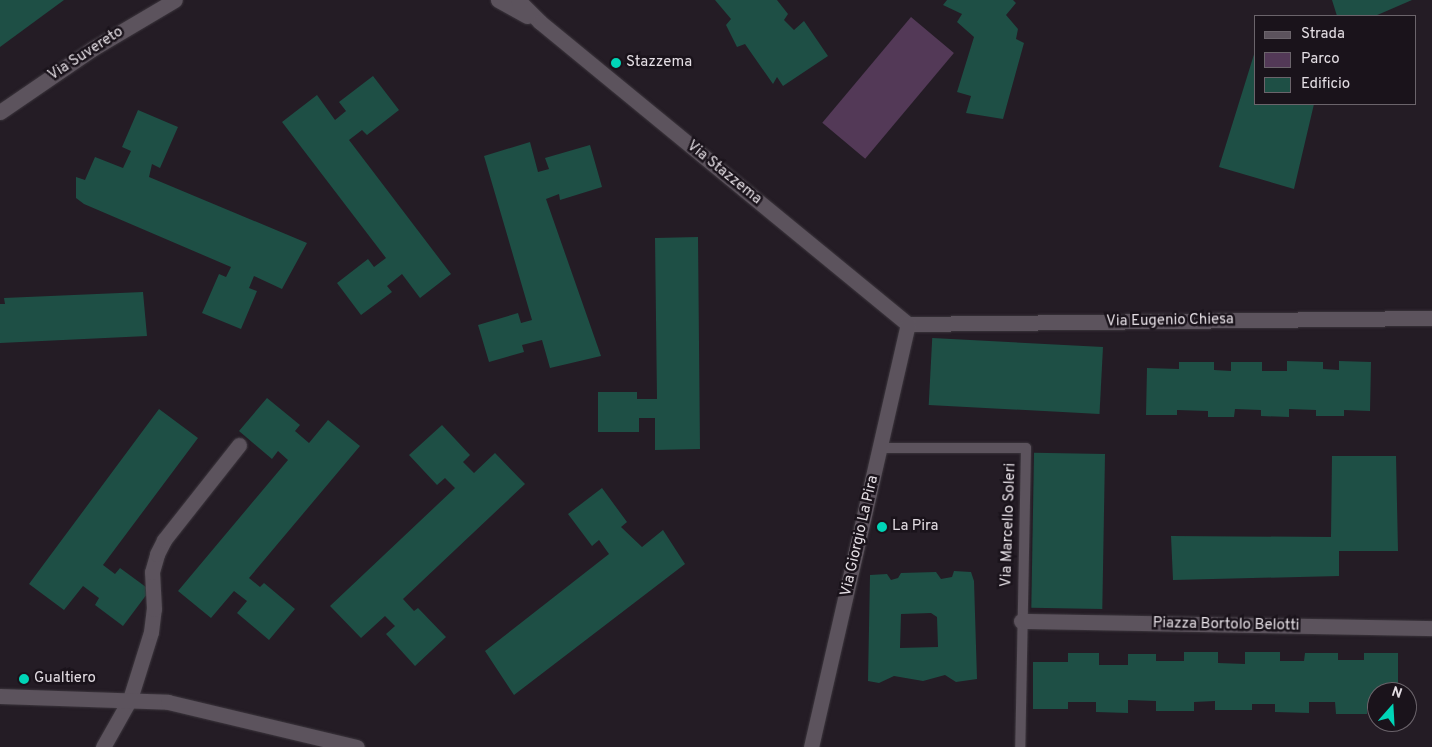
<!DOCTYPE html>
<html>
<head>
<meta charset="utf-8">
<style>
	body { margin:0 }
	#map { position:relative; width:1432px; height:747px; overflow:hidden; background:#241c25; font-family:Overpass,sans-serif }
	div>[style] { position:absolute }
	.green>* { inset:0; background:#533957; transform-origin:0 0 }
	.building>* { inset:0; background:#1e4f45; transform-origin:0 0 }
	.roads { filter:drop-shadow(0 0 1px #3c363d) drop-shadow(0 0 1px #3c363d) }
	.service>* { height:10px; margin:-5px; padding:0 5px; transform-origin:5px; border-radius:5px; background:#5c535d }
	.pedestrian>* { height:15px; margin:-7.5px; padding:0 7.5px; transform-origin:7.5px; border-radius:7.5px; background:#5c535d }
	.minor>* { height:15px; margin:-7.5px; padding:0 7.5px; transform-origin:7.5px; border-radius:7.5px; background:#5c535d }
	.tertiary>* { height:15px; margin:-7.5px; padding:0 7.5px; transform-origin:7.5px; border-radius:7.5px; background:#5c535d }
	.dots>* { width:14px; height:14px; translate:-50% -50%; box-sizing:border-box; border:2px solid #1a131b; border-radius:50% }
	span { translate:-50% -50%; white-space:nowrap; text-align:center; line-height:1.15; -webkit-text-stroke:5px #1a131b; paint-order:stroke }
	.street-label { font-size:15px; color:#e4dee4 }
	.poi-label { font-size:15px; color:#e4dee4 }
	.left { translate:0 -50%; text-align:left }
	.legend { position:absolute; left:1254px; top:15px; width:162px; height:90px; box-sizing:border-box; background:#1a131b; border:1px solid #6b646b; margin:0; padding:6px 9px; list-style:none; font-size:15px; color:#e4dee4 }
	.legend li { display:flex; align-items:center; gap:10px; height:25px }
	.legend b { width:25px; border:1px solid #6b646b }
	.north { position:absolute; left:1367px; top:682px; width:50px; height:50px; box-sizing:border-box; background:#1a131b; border:1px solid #6b646b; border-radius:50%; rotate:19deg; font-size:14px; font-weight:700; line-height:20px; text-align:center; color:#e4dee4 }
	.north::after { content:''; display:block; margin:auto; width:18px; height:22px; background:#00d5b7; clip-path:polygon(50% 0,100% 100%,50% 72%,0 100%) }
</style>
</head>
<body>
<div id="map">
	<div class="green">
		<div style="left:911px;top:17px;width:56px;height:138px;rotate:40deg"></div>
	</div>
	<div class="building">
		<div style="clip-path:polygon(0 0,64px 0,0 47px)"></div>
		<div style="clip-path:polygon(715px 0,777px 0,788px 14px,784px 20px,794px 30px,804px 21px,828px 56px,783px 86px,777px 77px,773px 84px,745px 44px,737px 47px,726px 25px,731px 19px)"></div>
		<div style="clip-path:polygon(947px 0,1013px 0,1016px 3px,1006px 15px,1018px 29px,1016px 39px,1024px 43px,1003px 119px,966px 113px,971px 96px,957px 92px,974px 37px,957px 22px,962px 14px,943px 5px)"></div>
		<div style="clip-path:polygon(1332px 0,1412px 0,1375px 16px,1337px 16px)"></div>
		<div style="clip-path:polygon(1256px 48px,1256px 104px,1314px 104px,1294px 189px,1219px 167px)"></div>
		<div style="clip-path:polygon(373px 76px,399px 110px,367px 135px,362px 130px,349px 140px,451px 274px,420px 298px,402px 274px,387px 286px,392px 292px,361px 315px,337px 283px,368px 259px,374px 267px,386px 258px,282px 122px,317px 95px,335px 120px,346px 111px,339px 102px)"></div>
		<div style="clip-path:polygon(138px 110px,178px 127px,160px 168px,152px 164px,149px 177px,307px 243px,282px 289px,254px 276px,249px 288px,257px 291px,241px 329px,202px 313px,219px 274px,226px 277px,231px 267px,84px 204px,76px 198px,76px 177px,85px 180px,95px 157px,123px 168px,131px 151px,122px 147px)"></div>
		<div style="clip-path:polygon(530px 142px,538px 172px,549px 169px,545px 158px,590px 145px,602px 187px,560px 200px,559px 194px,546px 199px,601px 356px,550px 368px,542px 340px,522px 345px,524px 352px,489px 362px,478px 325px,518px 313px,521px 323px,532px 320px,484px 156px)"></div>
		<div style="clip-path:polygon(698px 237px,700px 449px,655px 450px,655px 418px,639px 418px,639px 432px,598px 432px,598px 392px,637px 392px,637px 399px,657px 399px,655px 238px)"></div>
		<div style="clip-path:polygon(143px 292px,147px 336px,0 343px,0 304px,5px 304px,4px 298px)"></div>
		<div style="left:1103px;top:347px;width:67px;height:171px;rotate:93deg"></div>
		<div style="clip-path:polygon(1287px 361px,1323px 362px,1323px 369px,1339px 370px,1339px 361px,1371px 362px,1370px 411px,1344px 410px,1344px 416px,1316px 416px,1316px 410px,1289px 409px,1289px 417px,1261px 416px,1261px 410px,1235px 409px,1234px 417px,1208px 417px,1208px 411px,1177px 410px,1177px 415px,1146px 415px,1147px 368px,1179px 369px,1179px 362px,1214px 362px,1214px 370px,1231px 371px,1231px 362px,1262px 362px,1262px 371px,1287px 371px)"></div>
		<div style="clip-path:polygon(267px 398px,300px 425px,295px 431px,309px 443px,328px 420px,360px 446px,249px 578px,260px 587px,264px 583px,295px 609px,269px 640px,237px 613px,247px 601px,234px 591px,211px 618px,178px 591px,288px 460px,278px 451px,272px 459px,239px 431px)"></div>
		<div style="clip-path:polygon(159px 409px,198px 438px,103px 565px,115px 574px,120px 568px,150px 590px,123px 626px,95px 605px,99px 598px,83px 586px,64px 610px,29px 584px)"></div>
		<div style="clip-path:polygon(442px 425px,470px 455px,463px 462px,474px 473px,495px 453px,525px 484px,403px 599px,414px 611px,418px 608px,446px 637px,415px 666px,386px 634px,395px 626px,385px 616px,361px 638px,330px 606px,455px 488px,445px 478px,437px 485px,409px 455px)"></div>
		<div style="left:1105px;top:454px;width:155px;height:71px;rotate:91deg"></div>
		<div style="clip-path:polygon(1332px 456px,1396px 456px,1398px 551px,1339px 551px,1339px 576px,1173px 580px,1171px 536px,1331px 537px)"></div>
		<div style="clip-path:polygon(602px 488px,627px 522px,621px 527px,642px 547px,663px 530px,685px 564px,514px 695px,485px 651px,609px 554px,599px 540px,592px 546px,568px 514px)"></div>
		<div style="clip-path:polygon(evenodd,954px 571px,971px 572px,974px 581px,977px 679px,956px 682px,945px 675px,923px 681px,894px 676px,879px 683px,868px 681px,870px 575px,887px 574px,891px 580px,898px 578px,901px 573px,936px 572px,941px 579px,952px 577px,954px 571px,931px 613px,937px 617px,938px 647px,900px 648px,901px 614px,931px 613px)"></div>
		<div style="clip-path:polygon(1184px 652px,1218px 652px,1218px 663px,1245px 664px,1245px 652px,1280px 652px,1280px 661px,1304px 661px,1305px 653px,1338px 653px,1338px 660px,1364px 660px,1364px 653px,1398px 653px,1398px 692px,1377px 692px,1377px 704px,1367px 704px,1367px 714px,1336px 714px,1335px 702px,1309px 702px,1309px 713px,1275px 712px,1275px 704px,1252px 704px,1252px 710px,1215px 710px,1215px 701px,1194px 702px,1194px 711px,1156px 711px,1156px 701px,1128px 700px,1128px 713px,1096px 712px,1096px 702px,1068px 702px,1068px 709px,1033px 709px,1033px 662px,1068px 662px,1068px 653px,1099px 653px,1099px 665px,1128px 665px,1128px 654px,1156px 654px,1156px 661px,1184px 661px)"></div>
	</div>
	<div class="roads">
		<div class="service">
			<div style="left:881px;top:448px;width:145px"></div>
			<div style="left:1026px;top:448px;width:299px;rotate:91.1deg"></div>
		</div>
		<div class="pedestrian">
			<div style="left:1021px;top:621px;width:411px;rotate:1deg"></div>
		</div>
		<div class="minor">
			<div style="left:498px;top:0;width:33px;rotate:29deg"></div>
			<div style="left:518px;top:0;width:31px;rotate:45deg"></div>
			<div style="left:540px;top:22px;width:476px;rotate:39.4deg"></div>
			<div style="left:0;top:112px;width:112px;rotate:-34.4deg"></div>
			<div style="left:92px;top:49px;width:96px;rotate:-30.6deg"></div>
			<div style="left:908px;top:324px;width:524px;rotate:-0.66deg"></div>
			<div style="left:103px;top:747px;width:55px;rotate:-60.6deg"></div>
			<div style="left:130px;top:699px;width:70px;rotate:-72.6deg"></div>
			<div style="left:151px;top:632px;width:23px;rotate:-83deg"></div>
			<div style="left:154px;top:609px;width:37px;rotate:-93deg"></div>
			<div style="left:152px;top:572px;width:19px;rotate:-74deg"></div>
			<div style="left:157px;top:554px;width:16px;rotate:-63deg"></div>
			<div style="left:164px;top:540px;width:121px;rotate:-51.7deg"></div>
			<div style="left:811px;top:747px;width:434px;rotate:-77.1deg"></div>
		</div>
		<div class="tertiary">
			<div style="left:0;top:696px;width:168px;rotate:2deg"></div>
			<div style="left:168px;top:702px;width:194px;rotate:13.4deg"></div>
		</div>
	</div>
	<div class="dots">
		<div style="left:616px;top:63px;background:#00d5b7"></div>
		<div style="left:882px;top:527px;background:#00d5b7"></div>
		<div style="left:24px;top:679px;background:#00d5b7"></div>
	</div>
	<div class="street-label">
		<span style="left:86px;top:54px;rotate:-33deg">Via Suvereto</span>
		<span style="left:724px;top:173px;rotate:39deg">Via Stazzema</span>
		<span style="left:1170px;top:321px;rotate:-1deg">Via Eugenio Chiesa</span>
		<span style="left:1009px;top:525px;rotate:-88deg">Via Marcello Soleri</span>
		<span style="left:860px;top:536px;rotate:-77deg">Via Giorgio La Pira</span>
		<span style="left:1226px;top:625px;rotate:1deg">Piazza Bortolo Belotti</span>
	</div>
	<div class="poi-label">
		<span class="left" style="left:626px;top:63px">Stazzema</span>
		<span class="left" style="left:892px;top:527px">La Pira</span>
		<span class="left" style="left:34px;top:679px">Gualtiero</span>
	</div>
	<ul class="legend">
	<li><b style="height:6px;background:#5c535d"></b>Strada</li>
	<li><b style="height:14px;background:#533957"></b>Parco</li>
	<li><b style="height:14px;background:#1e4f45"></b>Edificio</li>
	</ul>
	<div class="north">N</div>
</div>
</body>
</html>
